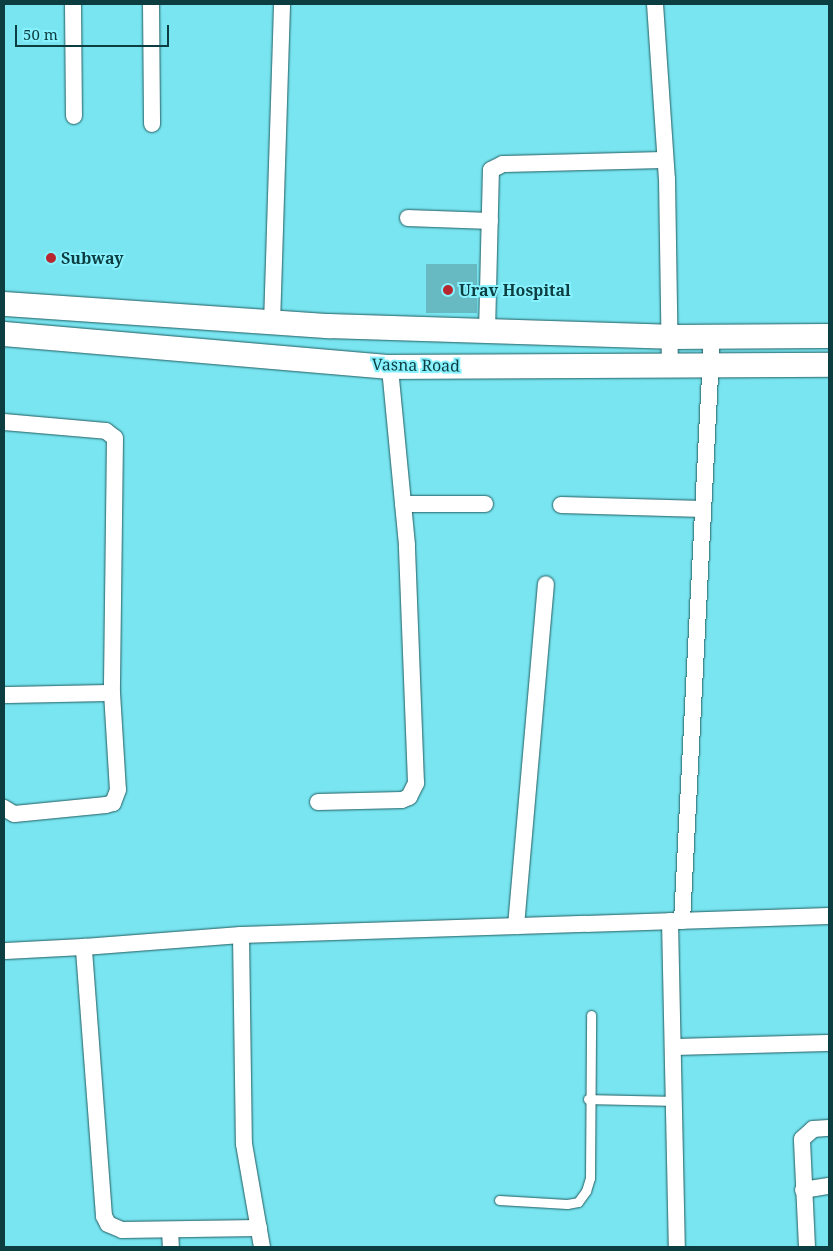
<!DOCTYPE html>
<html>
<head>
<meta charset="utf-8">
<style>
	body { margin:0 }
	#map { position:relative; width:833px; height:1251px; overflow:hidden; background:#79e5f0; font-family:"Noto Serif",serif }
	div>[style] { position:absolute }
	.building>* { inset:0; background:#68bac2; transform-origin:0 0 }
	.roads { filter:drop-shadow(0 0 1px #225d62) drop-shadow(0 0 1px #225d62) }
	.service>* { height:9px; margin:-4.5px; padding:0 4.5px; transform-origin:4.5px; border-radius:4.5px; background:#fff }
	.minor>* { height:16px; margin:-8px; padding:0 8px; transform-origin:8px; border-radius:8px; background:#fff }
	.secondary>* { height:24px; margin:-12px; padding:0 12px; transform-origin:12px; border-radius:12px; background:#fff }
	.dots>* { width:14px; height:14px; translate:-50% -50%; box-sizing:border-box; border:2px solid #87f2fd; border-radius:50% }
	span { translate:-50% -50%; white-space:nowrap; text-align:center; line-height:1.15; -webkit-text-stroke:4px #87f2fd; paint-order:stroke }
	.poi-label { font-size:16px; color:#0c3d41; font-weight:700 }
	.left { translate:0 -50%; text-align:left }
	.street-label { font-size:16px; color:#0c3d41 }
	.frame { position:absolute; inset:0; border:5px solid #0c3d41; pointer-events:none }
	.scale { position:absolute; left:15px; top:25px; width:154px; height:22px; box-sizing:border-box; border:2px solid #0c3d41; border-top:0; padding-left:6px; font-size:15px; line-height:18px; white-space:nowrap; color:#0c3d41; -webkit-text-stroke:4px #87f2fd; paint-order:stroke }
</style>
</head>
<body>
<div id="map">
	<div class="building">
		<div style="left:426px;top:264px;width:51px;height:49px"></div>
	</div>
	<div class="roads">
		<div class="service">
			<div style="left:588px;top:1099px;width:86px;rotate:1.3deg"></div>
			<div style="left:499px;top:1200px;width:68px;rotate:3.4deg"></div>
			<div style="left:567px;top:1204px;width:11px;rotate:-10deg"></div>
			<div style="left:578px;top:1202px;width:14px;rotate:-54deg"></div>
			<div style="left:586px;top:1191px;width:14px;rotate:-73deg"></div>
			<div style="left:590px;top:1178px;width:163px;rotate:-89.6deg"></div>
		</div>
		<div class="minor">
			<div style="left:73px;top:4px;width:112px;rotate:89.5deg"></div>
			<div style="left:151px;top:4px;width:120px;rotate:89.5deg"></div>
			<div style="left:655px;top:4px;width:175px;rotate:86.1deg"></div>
			<div style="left:667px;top:179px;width:186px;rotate:89.1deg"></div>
			<div style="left:408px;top:218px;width:82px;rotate:2.1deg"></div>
			<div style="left:272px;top:324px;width:320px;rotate:-88.2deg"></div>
			<div style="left:487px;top:332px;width:162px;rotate:-88.6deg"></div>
			<div style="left:491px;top:170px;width:13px;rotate:-27deg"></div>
			<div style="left:503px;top:164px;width:162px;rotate:-1.4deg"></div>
			<div style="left:4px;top:422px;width:102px;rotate:5deg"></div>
			<div style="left:106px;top:431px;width:11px;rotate:38deg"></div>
			<div style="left:115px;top:438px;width:255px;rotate:90.7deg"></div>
			<div style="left:112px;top:693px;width:97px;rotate:86.5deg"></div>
			<div style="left:118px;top:790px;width:14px;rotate:111deg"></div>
			<div style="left:113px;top:803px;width:7px;rotate:164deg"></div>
			<div style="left:106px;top:805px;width:92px;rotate:174.4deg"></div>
			<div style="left:14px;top:814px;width:12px;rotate:-149deg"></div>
			<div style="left:403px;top:504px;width:82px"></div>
			<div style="left:561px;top:505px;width:142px;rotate:1.6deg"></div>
			<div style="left:4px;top:695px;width:108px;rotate:-1.1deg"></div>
			<div style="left:318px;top:802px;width:84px;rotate:-1.4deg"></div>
			<div style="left:402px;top:800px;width:8px;rotate:-23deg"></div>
			<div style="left:409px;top:797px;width:16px;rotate:-63deg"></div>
			<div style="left:416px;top:783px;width:238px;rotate:-92.2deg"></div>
			<div style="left:407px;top:545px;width:179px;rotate:-95.5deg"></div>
			<div style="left:670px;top:921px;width:326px;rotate:88.8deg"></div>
			<div style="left:682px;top:921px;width:585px;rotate:-87.06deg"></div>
			<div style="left:516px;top:926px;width:343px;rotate:-85deg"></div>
			<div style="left:241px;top:935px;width:209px;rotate:89.2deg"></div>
			<div style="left:244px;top:1144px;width:105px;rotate:80.1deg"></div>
			<div style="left:4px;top:951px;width:80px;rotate:-2.9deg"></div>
			<div style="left:673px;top:1047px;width:156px;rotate:-1.5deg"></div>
			<div style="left:803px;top:1190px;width:26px;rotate:-9deg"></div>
			<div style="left:259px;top:1228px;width:137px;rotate:179.2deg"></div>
			<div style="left:122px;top:1230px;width:15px;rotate:-157deg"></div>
			<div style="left:108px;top:1224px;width:9px;rotate:-117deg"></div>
			<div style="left:104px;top:1216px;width:270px;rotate:-94.3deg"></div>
			<div style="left:84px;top:947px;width:157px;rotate:-4.4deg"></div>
			<div style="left:241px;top:935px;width:588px;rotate:-1.85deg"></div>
			<div style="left:170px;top:1230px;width:17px;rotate:87deg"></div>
			<div style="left:807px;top:1247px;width:108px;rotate:-92.7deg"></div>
			<div style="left:802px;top:1139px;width:15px;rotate:-42deg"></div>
			<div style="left:813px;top:1129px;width:16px;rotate:-4deg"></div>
		</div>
		<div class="secondary">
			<div style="left:4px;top:304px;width:325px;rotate:3.9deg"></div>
			<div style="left:328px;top:326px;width:341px;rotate:1.8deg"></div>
			<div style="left:669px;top:337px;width:160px;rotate:-0.4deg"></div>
			<div style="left:4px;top:334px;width:387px;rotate:4.9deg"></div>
			<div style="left:390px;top:367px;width:439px;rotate:-0.3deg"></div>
		</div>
	</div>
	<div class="dots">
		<div style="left:51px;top:258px;background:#b8272f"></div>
		<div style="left:448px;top:290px;background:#b8272f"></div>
	</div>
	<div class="poi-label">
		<span class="left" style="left:61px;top:258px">Subway</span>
		<span class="left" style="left:459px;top:290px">Urav Hospital</span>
	</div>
	<div class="street-label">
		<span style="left:416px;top:365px;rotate:1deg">Vasna Road</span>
	</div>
	<div class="frame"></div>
	<div class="scale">50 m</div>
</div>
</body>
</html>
